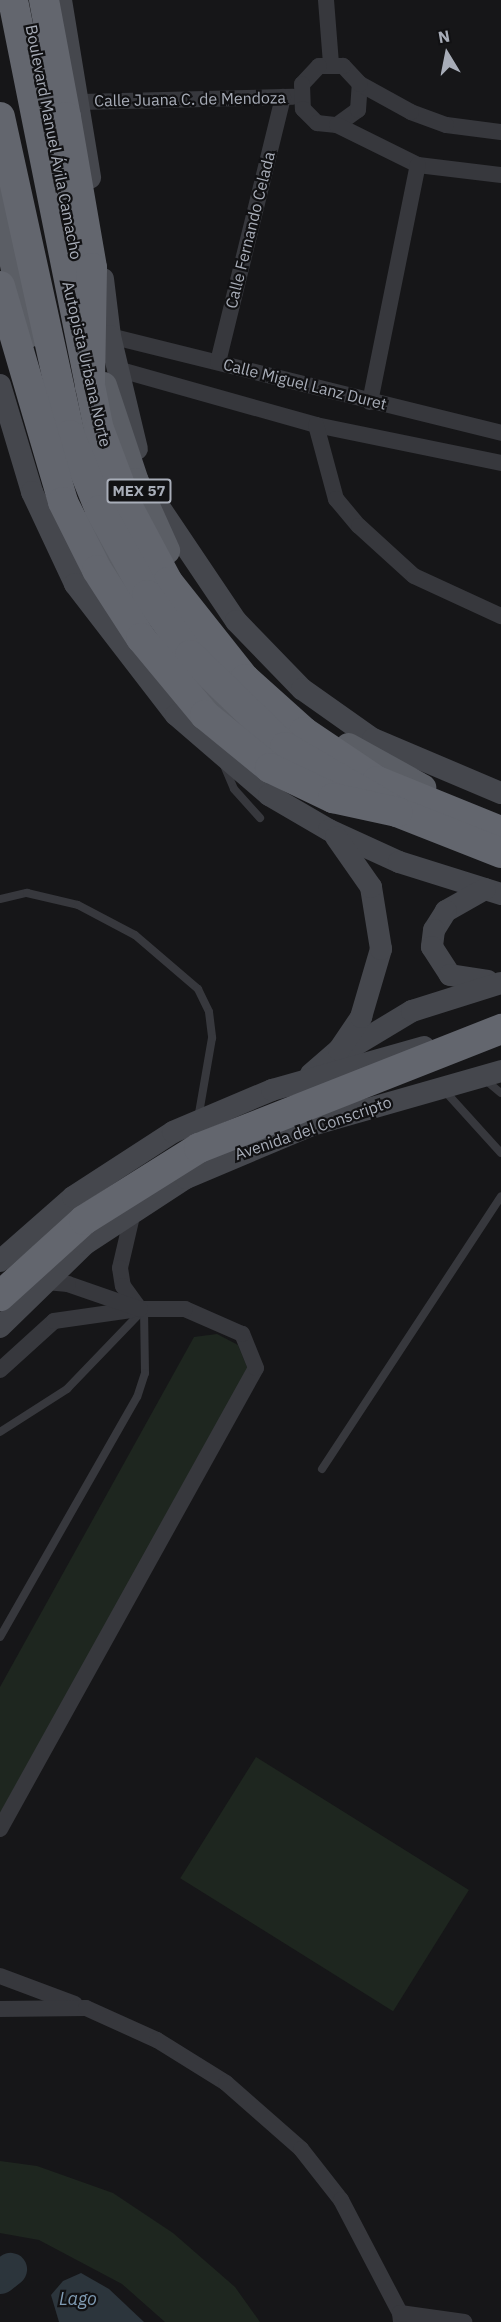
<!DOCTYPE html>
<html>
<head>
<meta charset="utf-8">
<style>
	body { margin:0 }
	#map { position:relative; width:501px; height:2322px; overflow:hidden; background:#161618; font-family:"IBM Plex Sans",sans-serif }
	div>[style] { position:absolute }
	.green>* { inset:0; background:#1e261f; transform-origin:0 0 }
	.water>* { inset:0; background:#2c353c }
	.river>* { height:33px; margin:-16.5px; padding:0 16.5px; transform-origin:16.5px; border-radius:16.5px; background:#2c353c }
	.service>* { height:8px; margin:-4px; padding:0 4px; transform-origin:4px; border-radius:4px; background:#37383d }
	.minor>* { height:16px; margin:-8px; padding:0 8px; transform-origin:8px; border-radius:8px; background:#37383d }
	.secondary>* { height:22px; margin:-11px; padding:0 11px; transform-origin:11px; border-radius:11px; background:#45474d }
	.trunk>* { height:27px; margin:-13.5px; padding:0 13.5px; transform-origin:13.5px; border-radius:13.5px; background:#5b5e65 }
	.motorway>* { height:30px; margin:-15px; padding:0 15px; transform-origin:15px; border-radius:15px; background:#63666e }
	.motorway-bridge>* { height:30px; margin:-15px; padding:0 15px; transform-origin:15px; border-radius:15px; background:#63666e }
	span { translate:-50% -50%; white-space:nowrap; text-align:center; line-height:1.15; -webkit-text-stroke:4.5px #111113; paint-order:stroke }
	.shield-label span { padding:2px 4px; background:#111113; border:2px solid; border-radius:4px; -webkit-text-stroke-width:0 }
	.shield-label { font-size:15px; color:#a8adb8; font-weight:700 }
	.street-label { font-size:16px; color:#a8adb8 }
	.water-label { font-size:18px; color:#7f9bb3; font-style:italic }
	.north { position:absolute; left:417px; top:24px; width:60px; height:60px; -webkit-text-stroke:4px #111113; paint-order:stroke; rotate:350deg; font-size:16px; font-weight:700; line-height:24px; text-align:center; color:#a8adb8 }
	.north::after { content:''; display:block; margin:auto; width:21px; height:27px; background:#a8adb8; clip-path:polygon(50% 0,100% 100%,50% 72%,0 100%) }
</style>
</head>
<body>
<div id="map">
	<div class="green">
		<div style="clip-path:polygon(217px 1334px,238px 1345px,250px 1374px,0 1825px,0 1687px,194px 1337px)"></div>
		<div style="left:256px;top:1757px;width:251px;height:143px;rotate:32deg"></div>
		<div style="clip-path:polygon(0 2161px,37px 2166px,113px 2193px,173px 2233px,235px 2287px,260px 2322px,165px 2322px,122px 2284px,39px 2240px,0 2233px)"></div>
	</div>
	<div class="water">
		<div style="clip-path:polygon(81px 2273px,109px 2289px,144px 2322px,59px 2322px,51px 2295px,63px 2281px)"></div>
	</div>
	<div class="river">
		<div style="left:0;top:2277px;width:13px;rotate:-39deg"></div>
	</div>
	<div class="service">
		<div style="left:223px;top:763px;width:28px;rotate:67deg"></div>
		<div style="left:234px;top:789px;width:39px;rotate:48deg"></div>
		<div style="left:0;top:899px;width:28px;rotate:-13deg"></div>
		<div style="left:27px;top:893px;width:52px;rotate:13.2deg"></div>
		<div style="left:78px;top:905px;width:64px;rotate:27.8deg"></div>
		<div style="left:135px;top:935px;width:83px;rotate:40.6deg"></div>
		<div style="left:198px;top:989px;width:25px;rotate:64deg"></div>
		<div style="left:209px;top:1012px;width:26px;rotate:83deg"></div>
		<div style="left:212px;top:1038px;width:82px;rotate:99.8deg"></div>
		<div style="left:483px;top:1078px;width:23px;rotate:40deg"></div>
		<div style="left:443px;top:1089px;width:86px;rotate:47.8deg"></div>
		<div style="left:0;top:1432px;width:80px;rotate:-32.7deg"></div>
		<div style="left:67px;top:1389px;width:111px;rotate:-46.1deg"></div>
		<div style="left:144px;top:1309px;width:64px;rotate:89.1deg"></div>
		<div style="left:145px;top:1373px;width:25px;rotate:108deg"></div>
		<div style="left:137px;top:1397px;width:276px;rotate:119.7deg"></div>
		<div style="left:322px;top:1469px;width:326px;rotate:-56.7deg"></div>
	</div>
	<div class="minor">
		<div style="left:326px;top:0;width:64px;rotate:85.5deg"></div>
		<div style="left:81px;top:102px;width:212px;rotate:-1.4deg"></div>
		<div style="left:337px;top:125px;width:26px;rotate:-36deg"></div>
		<div style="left:358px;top:110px;width:26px;rotate:-86deg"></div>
		<div style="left:501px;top:132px;width:55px;rotate:-172.7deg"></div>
		<div style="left:446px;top:125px;width:37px;rotate:-160deg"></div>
		<div style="left:411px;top:112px;width:58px;rotate:-151.2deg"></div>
		<div style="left:360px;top:84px;width:25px;rotate:-133deg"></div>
		<div style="left:343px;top:66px;width:24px;rotate:180deg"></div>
		<div style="left:319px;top:66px;width:25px;rotate:133deg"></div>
		<div style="left:302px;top:84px;width:25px;rotate:88deg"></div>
		<div style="left:303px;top:109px;width:20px;rotate:45deg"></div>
		<div style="left:317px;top:123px;width:20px;rotate:6deg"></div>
		<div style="left:337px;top:125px;width:90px;rotate:26.3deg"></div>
		<div style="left:418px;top:165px;width:84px;rotate:6.9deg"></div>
		<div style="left:110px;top:336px;width:403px;rotate:13.9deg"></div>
		<div style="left:218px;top:362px;width:273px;rotate:-76.2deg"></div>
		<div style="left:117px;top:369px;width:207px;rotate:15.7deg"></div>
		<div style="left:316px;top:425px;width:189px;rotate:11.6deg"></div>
		<div style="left:370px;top:402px;width:242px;rotate:-78.6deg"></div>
		<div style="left:316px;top:425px;width:77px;rotate:74.9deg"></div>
		<div style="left:336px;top:499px;width:35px;rotate:50deg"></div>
		<div style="left:359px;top:526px;width:74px;rotate:42.3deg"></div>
		<div style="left:414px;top:576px;width:96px;rotate:24.7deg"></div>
		<div style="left:133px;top:1212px;width:57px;rotate:103.1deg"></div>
		<div style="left:120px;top:1268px;width:18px;rotate:81deg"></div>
		<div style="left:123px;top:1286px;width:29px;rotate:54deg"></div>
		<div style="left:0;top:1370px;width:73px;rotate:-42.2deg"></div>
		<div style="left:54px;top:1321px;width:78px;rotate:-8.1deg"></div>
		<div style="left:0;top:1829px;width:527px;rotate:-60.96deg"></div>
		<div style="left:256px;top:1368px;width:37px;rotate:-112deg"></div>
		<div style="left:242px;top:1334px;width:62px;rotate:-156.3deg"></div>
		<div style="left:185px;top:1309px;width:45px;rotate:180deg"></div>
		<div style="left:140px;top:1309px;width:76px;rotate:-160.9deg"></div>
		<div style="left:68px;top:1284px;width:25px;rotate:-175deg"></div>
		<div style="left:0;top:1976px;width:80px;rotate:20.5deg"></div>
		<div style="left:0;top:2009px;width:86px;rotate:-0.7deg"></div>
		<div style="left:86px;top:2008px;width:78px;rotate:24.3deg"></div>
		<div style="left:157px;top:2040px;width:81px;rotate:31.9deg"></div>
		<div style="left:226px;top:2083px;width:100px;rotate:41.3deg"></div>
		<div style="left:301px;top:2149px;width:65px;rotate:51.9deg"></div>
		<div style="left:341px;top:2200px;width:127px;rotate:62.4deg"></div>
		<div style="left:401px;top:2322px;width:9px;rotate:-96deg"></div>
		<div style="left:400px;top:2313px;width:65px;rotate:8deg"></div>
	</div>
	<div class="secondary">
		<div style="left:61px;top:0;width:180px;rotate:80.7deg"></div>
		<div style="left:103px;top:279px;width:57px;rotate:83deg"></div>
		<div style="left:110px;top:336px;width:116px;rotate:76.6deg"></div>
		<div style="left:0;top:385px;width:112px;rotate:73.3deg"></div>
		<div style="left:32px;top:492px;width:102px;rotate:64.9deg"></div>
		<div style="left:75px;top:584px;width:165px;rotate:52.4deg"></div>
		<div style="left:176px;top:715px;width:123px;rotate:40.7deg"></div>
		<div style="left:269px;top:795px;width:69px;rotate:30.3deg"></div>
		<div style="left:329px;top:830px;width:77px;rotate:24.6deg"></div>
		<div style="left:399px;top:862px;width:107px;rotate:17.4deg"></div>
		<div style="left:158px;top:505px;width:140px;rotate:56.1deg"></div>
		<div style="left:236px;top:621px;width:95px;rotate:45.9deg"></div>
		<div style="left:302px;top:689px;width:87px;rotate:35.2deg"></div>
		<div style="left:373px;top:739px;width:139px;rotate:22.9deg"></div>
		<div style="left:485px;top:889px;width:45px;rotate:150.6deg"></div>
		<div style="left:446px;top:911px;width:22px;rotate:122deg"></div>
		<div style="left:434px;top:930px;width:17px;rotate:97deg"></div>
		<div style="left:432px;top:947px;width:33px;rotate:57deg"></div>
		<div style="left:450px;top:975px;width:38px;rotate:9deg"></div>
		<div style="left:342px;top:1053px;width:82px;rotate:-31deg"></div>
		<div style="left:412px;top:1011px;width:93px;rotate:-17.5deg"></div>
		<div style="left:311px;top:1074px;width:37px;rotate:-41deg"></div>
		<div style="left:339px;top:1050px;width:40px;rotate:-56deg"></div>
		<div style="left:361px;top:1017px;width:71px;rotate:-73.6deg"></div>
		<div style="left:381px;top:949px;width:63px;rotate:-99.2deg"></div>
		<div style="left:371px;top:887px;width:61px;rotate:-125deg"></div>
		<div style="left:0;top:1261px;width:97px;rotate:-41.2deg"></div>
		<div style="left:73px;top:1197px;width:119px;rotate:-33deg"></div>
		<div style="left:173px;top:1132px;width:108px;rotate:-23deg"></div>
		<div style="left:272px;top:1090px;width:158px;rotate:-15.8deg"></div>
		<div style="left:0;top:1327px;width:119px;rotate:-44.3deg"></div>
		<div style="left:85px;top:1244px;width:121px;rotate:-33.2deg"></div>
		<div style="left:186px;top:1178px;width:137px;rotate:-22.8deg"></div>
		<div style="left:312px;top:1125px;width:197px;rotate:-15.9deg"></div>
	</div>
	<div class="trunk">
		<div style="left:0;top:200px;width:137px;rotate:78.6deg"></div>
		<div style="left:103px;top:385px;width:101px;rotate:71.6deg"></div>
		<div style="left:135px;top:481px;width:76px;rotate:65.8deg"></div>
		<div style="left:91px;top:523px;width:96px;rotate:60.8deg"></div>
		<div style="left:186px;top:672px;width:81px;rotate:43.5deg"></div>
		<div style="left:348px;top:746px;width:85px;rotate:29deg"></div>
	</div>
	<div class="motorway">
		<div style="left:13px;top:0;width:438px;rotate:78.7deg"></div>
		<div style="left:99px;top:429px;width:85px;rotate:69.4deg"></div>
		<div style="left:129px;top:509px;width:83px;rotate:61.9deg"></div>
		<div style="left:168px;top:582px;width:124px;rotate:51.6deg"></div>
		<div style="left:245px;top:679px;width:79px;rotate:41.9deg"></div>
		<div style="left:304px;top:732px;width:88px;rotate:33.9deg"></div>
		<div style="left:377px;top:781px;width:134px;rotate:22deg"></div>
		<div style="left:44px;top:0;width:119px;rotate:79.4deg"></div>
		<div style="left:0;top:117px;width:326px;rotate:77.6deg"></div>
		<div style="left:70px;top:435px;width:81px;rotate:68.2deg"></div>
		<div style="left:100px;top:510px;width:97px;rotate:61.1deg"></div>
		<div style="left:147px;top:595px;width:74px;rotate:54.4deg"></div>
		<div style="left:190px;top:655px;width:132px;rotate:44.1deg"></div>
		<div style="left:285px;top:747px;width:129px;rotate:30.1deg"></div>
		<div style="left:397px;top:812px;width:112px;rotate:21.5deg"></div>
		<div style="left:0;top:1296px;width:113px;rotate:-42.1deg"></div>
		<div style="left:84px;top:1220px;width:136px;rotate:-32.1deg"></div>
		<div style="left:199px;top:1148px;width:325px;rotate:-21.5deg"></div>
	</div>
	<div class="motorway-bridge">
		<div style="left:66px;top:117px;width:153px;rotate:80.2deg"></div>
		<div style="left:92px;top:268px;width:118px;rotate:91deg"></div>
		<div style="left:0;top:286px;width:225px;rotate:73.7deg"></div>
		<div style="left:63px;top:502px;width:76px;rotate:63.4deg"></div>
		<div style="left:97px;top:570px;width:81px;rotate:57.1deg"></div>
		<div style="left:141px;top:638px;width:100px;rotate:50.3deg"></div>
		<div style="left:205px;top:715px;width:84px;rotate:39.2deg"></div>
		<div style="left:270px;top:768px;width:70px;rotate:25.5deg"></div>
		<div style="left:333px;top:798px;width:66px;rotate:12.3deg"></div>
	</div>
	<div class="shield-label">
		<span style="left:139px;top:491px">MEX 57</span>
	</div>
	<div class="street-label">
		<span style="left:190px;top:99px;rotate:-1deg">Calle Juana C. de Mendoza</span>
		<span style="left:54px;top:142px;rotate:79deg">Boulevard Manuel Ávila Camacho</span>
		<span style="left:250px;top:230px;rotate:-76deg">Calle Fernando Celada</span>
		<span style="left:87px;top:364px;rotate:77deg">Autopista Urbana Norte</span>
		<span style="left:305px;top:384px;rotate:14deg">Calle Miguel Lanz Duret</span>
		<span style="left:313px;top:1128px;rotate:-19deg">Avenida del Conscripto</span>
	</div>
	<div class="water-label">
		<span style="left:78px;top:2299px">Lago</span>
	</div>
	<div class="north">N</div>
</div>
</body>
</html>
